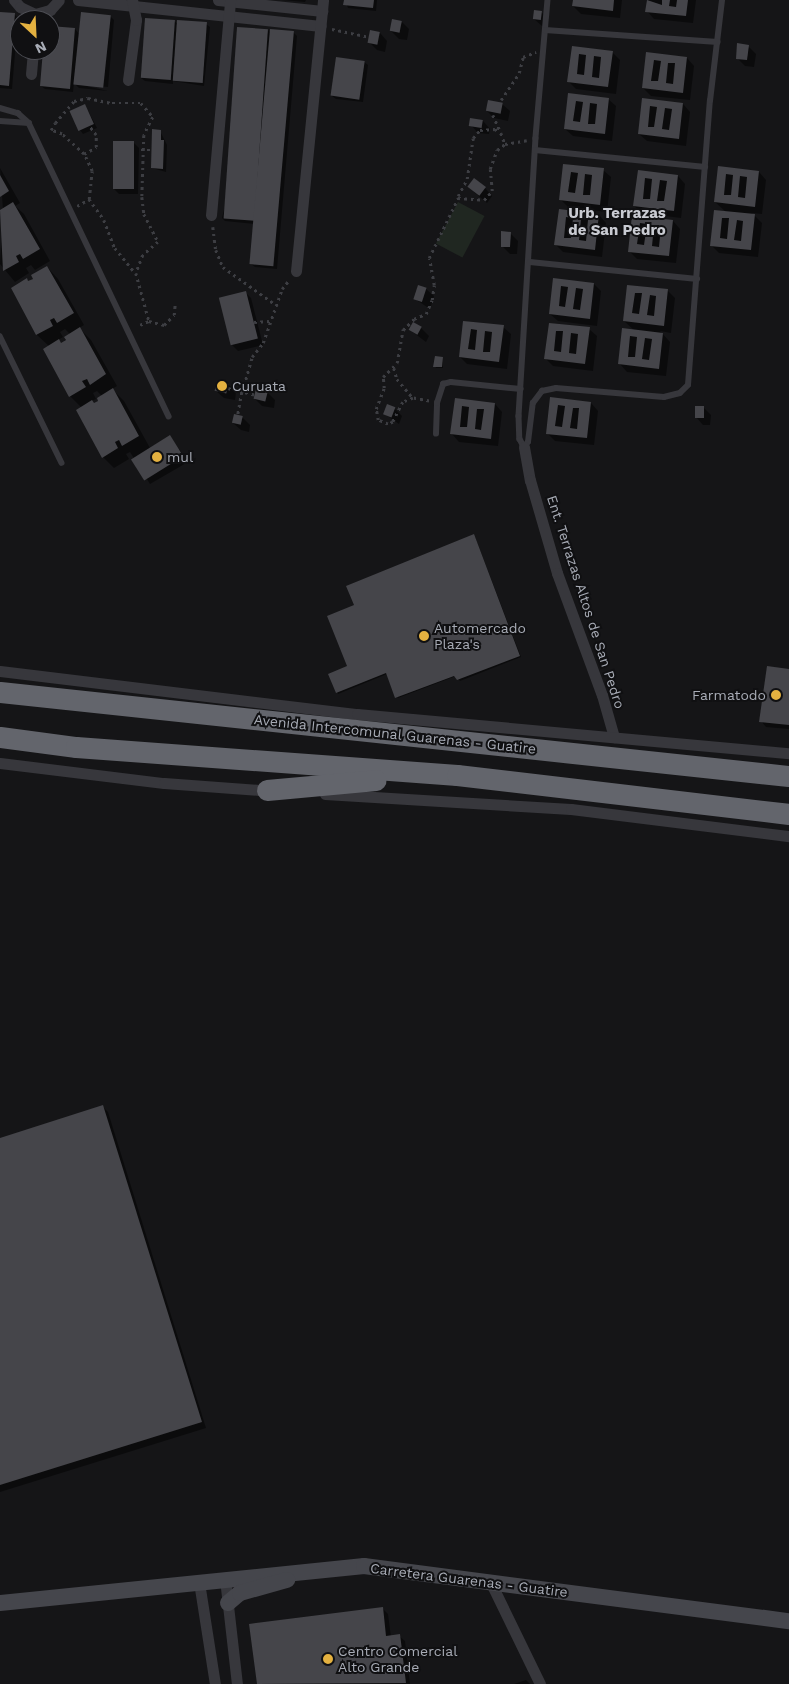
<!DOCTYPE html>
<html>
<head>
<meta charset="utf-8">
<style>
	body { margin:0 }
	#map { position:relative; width:789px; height:1684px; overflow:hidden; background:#151517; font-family:"Work Sans",sans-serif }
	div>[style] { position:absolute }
	.green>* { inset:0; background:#202721; transform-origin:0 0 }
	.shadow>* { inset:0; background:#0007 }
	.building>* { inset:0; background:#45454a; transform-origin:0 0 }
	.path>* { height:2.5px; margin-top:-1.25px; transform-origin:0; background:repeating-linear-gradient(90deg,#3d3e43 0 2.5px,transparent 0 6.5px) }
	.lane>* { height:5.5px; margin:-2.75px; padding:0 2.75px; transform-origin:2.75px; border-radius:2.75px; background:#37373c }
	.street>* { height:11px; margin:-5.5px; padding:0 5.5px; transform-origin:5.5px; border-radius:5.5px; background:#37373c }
	.secondary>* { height:16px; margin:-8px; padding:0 8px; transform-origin:8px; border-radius:8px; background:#45464c }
	.highway>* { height:21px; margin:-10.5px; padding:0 10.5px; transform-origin:10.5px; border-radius:10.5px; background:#63656c }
	.dots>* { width:14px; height:14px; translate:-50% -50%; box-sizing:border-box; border:2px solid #101012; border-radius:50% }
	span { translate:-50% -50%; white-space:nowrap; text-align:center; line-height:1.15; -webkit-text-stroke:4px #101012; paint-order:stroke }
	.poi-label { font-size:14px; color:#a8acb6 }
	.left { translate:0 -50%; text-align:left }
	.right { translate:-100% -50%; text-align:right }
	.street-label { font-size:14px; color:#a8acb6 }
	.neighbourhood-label { font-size:15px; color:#c9cbd2; font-weight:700 }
	.north { position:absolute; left:10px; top:10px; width:50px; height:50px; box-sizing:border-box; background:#101012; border:1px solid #4d4e54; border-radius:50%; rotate:155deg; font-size:14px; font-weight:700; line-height:20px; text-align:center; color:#a8acb6 }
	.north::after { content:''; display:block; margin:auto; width:18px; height:22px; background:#e4b140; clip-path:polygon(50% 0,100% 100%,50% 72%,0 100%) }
</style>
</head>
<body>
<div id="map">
	<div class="green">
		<div style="left:458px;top:202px;width:30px;height:47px;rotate:28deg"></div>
	</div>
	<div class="shadow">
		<div style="clip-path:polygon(282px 0,306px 0,305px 2px)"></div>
		<div style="clip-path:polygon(345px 0,377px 0,376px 11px,348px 8px)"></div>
		<div style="clip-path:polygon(574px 0,622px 0,620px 18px,581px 14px,573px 6px)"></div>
		<div style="clip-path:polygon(648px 0,696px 0,693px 23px,654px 19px,647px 11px)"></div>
		<div style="clip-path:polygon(541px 12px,549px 19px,548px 27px,542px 26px,534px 19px)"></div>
		<div style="clip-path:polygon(0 13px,14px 14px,18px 18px,12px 89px,0 88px)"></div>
		<div style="clip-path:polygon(110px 16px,114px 20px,108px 87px,78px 84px,108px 91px,79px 88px,74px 83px,73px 92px,45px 89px,41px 86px,44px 50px,50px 50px,50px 27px,75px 29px,80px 35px)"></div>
		<div style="clip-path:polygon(174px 21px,178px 24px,206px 24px,210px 27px,204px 86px,173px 81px,173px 84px,145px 81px,141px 78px)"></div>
		<div style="clip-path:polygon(402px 22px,409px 29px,407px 40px,399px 39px,391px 31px)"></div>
		<div style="clip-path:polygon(268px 30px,271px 33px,293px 32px,297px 36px,277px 269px,255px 267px,251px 264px,255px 224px,225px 221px,222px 218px)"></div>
		<div style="clip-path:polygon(380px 33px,387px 41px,385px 52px,377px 50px,369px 42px)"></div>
		<div style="clip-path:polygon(748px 46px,756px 54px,754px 67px,745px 66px,737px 58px)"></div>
		<div style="clip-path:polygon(573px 47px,612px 52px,620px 60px,616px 94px,576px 89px,569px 82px)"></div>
		<div style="clip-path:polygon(647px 54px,687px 58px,694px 66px,690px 100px,651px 96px,643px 88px)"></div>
		<div style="clip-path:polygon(364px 62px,368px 65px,363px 102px,336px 99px,332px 96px)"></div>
		<div style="clip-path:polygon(569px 94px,608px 99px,616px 106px,612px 141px,573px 136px,565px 129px)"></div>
		<div style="clip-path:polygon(643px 100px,683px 104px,690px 112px,686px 146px,647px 141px,639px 134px)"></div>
		<div style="clip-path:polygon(502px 104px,510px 111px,508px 121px,494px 118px,487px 111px)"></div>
		<div style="clip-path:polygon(85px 105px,97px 128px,83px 134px,80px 130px)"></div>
		<div style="clip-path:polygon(483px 121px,490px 129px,489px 134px,478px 133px,471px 125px)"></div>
		<div style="clip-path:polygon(160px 131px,167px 145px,166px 172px,152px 168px)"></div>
		<div style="clip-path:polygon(133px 142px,139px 148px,138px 194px,119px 194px,114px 189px)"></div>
		<div style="clip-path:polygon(564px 165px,603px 170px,611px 177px,607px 212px,568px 207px,560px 199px)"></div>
		<div style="clip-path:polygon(719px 167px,759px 172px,766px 180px,762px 214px,752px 213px,762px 223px,758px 257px,719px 253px,711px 245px,716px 211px,726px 212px,715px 202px)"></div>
		<div style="clip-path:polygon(0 168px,20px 203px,15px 206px,24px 214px,50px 261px,35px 270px,31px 265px,26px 268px,29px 273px,15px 282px,0 264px,3px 210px)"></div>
		<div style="clip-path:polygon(639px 171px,678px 176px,685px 184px,681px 218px,642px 213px,634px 206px)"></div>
		<div style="clip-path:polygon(468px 187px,485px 188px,492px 196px,487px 203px)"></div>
		<div style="clip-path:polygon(560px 211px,599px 215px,606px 223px,602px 257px,563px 252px,556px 245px)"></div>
		<div style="clip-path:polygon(633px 217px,673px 221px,680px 229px,676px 263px,637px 259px,629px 251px)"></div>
		<div style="clip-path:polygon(510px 233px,518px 241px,517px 254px,510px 254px,502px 246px)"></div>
		<div style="clip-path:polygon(evenodd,47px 267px,58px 279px,84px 325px,79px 328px,91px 340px,117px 386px,112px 389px,124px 401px,150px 448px,170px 436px,188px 462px,150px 484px,130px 452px,126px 454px,129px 459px,114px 468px,103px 457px,82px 408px,70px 396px,50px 347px,37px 335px,12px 289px,29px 282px,47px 267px,65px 329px,70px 334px,62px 344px,58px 340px,63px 337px,60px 332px,65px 329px,47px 267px,97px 391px,102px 396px,95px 405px,91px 401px,96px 399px,93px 393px,97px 391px)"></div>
		<div style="clip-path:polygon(555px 279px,594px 284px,601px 291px,597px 326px,558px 321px,550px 314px)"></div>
		<div style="clip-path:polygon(628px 286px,668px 291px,675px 298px,671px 333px,660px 331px,670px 342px,666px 376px,627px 372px,620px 364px,624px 330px,635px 331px,624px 321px)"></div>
		<div style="clip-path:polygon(426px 289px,434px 296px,430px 309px,415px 299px)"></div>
		<div style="clip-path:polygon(246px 293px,251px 298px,263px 345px,238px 351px,232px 345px)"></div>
		<div style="clip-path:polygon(464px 322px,503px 327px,511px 334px,507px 369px,467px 364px,460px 357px)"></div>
		<div style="clip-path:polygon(550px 324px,589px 329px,597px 336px,593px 371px,553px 366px,546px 359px)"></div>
		<div style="clip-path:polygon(421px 328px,429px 336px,426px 342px,410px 330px)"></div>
		<div style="clip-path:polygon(443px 358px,443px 368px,436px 368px,435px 366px)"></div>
		<div style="clip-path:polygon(229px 385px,236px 392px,235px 400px,224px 398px,216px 391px)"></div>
		<div style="clip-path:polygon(268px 393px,275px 400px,274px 408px,262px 406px,255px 399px)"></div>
		<div style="clip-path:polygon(552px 399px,591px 403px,598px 411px,594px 445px,555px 441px,547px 433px)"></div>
		<div style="clip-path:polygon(456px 400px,495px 404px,502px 412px,498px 446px,459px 442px,452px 434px)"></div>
		<div style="clip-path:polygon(394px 408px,402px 416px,399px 424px,385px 414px)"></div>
		<div style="clip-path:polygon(704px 408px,711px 415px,710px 425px,703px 425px,696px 417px)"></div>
		<div style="clip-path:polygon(235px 416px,243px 418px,250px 425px,249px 432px,241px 430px,233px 423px)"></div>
		<div style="clip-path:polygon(475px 537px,521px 657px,460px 681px,456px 676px,398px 698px,387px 674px,338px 694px,330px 675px,349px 667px,356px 606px)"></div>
		<div style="clip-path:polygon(789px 670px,789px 729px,766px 727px,761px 721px)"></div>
		<div style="clip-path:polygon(103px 1107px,108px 1112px,206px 1428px,0 1492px,0 1139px)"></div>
		<div style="clip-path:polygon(382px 1608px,388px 1614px,391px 1637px,399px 1636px,405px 1641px,410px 1684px,258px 1684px,250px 1625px)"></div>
		<div style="clip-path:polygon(526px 1680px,530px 1684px,514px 1684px)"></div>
	</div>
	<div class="building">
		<div style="clip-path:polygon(344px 0,374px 0,373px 8px,343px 5px)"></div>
		<div style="clip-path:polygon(573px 0,614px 0,613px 11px,572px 6px)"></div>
		<div style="clip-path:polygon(647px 0,662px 5px,662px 0,670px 0,669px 6px,676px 7px,677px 0,688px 0,686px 16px,645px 12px)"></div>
		<div style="left:534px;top:10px;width:8px;height:9px;rotate:7deg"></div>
		<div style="clip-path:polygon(0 12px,15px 13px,9px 86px,0 85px)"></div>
		<div style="left:81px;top:12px;width:30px;height:73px;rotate:6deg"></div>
		<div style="left:145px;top:18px;width:30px;height:60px;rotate:4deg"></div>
		<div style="left:392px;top:19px;width:10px;height:12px;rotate:11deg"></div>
		<div style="left:177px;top:20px;width:30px;height:61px;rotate:4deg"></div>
		<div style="clip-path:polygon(50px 26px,75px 28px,70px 89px,40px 86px,43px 50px,50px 50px)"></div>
		<div style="left:237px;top:27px;width:31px;height:192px;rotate:4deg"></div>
		<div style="left:270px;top:29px;width:24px;height:236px;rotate:5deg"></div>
		<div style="left:370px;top:30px;width:10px;height:13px;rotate:11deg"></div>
		<div style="clip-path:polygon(737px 43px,749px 45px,747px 60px,736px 59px)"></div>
		<div style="clip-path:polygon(evenodd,572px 46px,613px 51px,608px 87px,567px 82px,572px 46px,579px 54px,586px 55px,584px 75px,577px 74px,579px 54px,572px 46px,594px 56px,601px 57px,599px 78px,592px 77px,594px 56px)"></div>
		<div style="clip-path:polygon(evenodd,646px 52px,687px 57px,683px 93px,642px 88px,646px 52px,654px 60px,661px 61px,658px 81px,651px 81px,654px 60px,646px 52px,668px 63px,675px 63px,673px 84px,666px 83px,668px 63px)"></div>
		<div style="left:336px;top:57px;width:29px;height:39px;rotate:8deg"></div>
		<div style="clip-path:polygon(evenodd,568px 93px,609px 98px,605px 134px,564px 129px,568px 93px,576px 101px,583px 102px,580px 122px,573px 121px,576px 101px,568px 93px,590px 103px,597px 104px,595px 124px,588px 124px,590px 103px)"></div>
		<div style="clip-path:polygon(evenodd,642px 98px,683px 103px,679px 139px,638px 134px,642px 98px,650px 106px,657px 107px,654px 127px,648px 127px,650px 106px,642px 98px,665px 108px,672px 109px,669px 130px,662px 129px,665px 108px)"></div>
		<div style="left:488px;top:100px;width:15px;height:11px;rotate:11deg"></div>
		<div style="left:85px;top:104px;width:22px;height:17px;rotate:66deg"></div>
		<div style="left:470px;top:118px;width:13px;height:8px;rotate:9deg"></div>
		<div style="clip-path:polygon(152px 129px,161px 130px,161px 140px,164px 140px,163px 169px,151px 168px)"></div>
		<div style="left:113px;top:141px;width:21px;height:48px"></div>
		<div style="clip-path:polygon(evenodd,563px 164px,604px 168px,600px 205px,559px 200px,563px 164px,571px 172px,578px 173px,575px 193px,568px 192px,571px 172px,563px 164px,585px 174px,592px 175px,590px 195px,583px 195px,585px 174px)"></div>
		<div style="clip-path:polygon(evenodd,718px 166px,759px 171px,755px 207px,714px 202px,718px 166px,726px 174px,733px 175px,731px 195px,724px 195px,726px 174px,718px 166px,740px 176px,747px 177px,745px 198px,738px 197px,740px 176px)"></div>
		<div style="clip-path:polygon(evenodd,638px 170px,678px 175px,674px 211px,633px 206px,638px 170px,645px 178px,652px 179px,650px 199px,643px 199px,645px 178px,638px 170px,660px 180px,667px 181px,664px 201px,657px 201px,660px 180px)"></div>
		<div style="clip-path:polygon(0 175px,9px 191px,0 197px)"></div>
		<div style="left:474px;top:178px;width:15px;height:11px;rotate:37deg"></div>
		<div style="clip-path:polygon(13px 202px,40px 249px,23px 259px,20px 254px,16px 256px,19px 262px,3px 271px,0 210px)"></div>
		<div style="clip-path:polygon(evenodd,559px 209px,599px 214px,595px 250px,554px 245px,559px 209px,566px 217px,573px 218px,571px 238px,564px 238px,566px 217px,559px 209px,581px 219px,588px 220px,586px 241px,579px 240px,581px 219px)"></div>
		<div style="clip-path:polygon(evenodd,714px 210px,755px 214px,751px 250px,710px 246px,714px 210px,722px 218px,729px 218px,727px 239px,720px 238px,722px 218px,714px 210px,737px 220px,743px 221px,741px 241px,734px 240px,737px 220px)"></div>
		<div style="clip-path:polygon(evenodd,632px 215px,673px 220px,669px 256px,628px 252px,632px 215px,640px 223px,647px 224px,644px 245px,637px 244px,640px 223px,632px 215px,654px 226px,661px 226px,659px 247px,652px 246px,654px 226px)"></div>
		<div style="clip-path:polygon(501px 231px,511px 232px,510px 247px,501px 247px)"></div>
		<div style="clip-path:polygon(47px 266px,74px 313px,57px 323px,54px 318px,50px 320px,53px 326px,36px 335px,11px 288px,27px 278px,28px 281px,33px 279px,31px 275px)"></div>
		<div style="clip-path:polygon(evenodd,553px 278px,594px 283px,590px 319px,549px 314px,553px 278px,561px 286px,568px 287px,565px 307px,559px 306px,561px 286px,553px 278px,576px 288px,583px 289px,580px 310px,573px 309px,576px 288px)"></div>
		<div style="left:418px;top:285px;width:9px;height:15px;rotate:18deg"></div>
		<div style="clip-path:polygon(evenodd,627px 285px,668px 289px,664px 326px,623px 321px,627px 285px,635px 293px,642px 293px,639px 314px,632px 313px,635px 293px,627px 285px,650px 295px,656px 296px,654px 316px,647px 315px,650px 295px)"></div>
		<div style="left:246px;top:291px;width:49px;height:28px;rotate:76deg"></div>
		<div style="clip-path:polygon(evenodd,463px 321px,504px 325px,499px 362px,459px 357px,463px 321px,471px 329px,477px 330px,475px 350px,468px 349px,471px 329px,463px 321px,485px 331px,492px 332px,490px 352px,483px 352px,485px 331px)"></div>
		<div style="left:413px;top:322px;width:10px;height:9px;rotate:29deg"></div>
		<div style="clip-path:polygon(evenodd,549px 323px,590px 327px,585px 364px,544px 359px,549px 323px,556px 331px,563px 331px,561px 352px,554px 351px,556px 331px,549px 323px,571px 333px,578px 334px,576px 354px,569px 353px,571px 333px)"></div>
		<div style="clip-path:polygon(80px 327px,106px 374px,90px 385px,87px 379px,82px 381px,86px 387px,69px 397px,43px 349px,59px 339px,61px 343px,66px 340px,64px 337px)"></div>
		<div style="clip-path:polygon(evenodd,622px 328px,663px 333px,659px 369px,618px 364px,622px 328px,630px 336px,637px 337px,635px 357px,628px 357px,630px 336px,622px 328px,645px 338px,652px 339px,649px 360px,642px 359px,645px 338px)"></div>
		<div style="clip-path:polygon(435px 356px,443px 357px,442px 367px,433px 367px)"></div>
		<div style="left:217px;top:381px;width:12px;height:10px;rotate:14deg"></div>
		<div style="clip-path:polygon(113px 388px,139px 436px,122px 446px,119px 440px,115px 442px,118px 448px,102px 458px,76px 410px,92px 400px,94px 403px,98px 401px,97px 398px)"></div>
		<div style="left:256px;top:389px;width:12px;height:10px;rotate:14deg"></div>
		<div style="clip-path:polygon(evenodd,550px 397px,591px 402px,587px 438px,546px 434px,550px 397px,558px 405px,565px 406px,562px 427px,555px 426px,558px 405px,550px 397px,573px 408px,579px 408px,577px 429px,570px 428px,573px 408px)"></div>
		<div style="clip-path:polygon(evenodd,455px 398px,495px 403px,491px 439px,450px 434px,455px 398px,462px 406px,469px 407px,467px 427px,460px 427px,462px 406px,455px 398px,477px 409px,484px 409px,481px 430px,475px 429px,477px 409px)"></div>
		<div style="left:387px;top:404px;width:9px;height:11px;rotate:21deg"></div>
		<div style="left:695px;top:406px;width:9px;height:12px"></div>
		<div style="left:234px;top:414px;width:9px;height:9px;rotate:13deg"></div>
		<div style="left:170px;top:435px;width:25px;height:46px;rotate:58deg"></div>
		<div style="clip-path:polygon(474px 534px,520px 656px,457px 680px,454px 676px,395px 698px,386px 673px,336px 693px,328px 674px,347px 666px,327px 616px,354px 605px,346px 586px)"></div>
		<div style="clip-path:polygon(767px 666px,789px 669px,789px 725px,759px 722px)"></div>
		<div style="clip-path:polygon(103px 1105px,202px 1422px,0 1485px,0 1138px)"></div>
		<div style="clip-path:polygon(383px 1607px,386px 1636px,400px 1634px,406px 1683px,257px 1684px,249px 1624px)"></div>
	</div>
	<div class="path">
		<div style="left:332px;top:29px;width:38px;rotate:12deg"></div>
		<div style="left:501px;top:100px;width:32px;rotate:-56deg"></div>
		<div style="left:519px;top:73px;width:16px;rotate:-76deg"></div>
		<div style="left:523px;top:57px;width:14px;rotate:-21deg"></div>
		<div style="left:493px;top:115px;width:20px;rotate:66deg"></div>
		<div style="left:141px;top:150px;width:10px"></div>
		<div style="left:84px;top:154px;width:14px;rotate:-30deg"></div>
		<div style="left:96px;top:147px;width:12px;rotate:-90deg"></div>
		<div style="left:96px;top:135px;width:11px;rotate:-128deg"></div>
		<div style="left:458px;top:196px;width:19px;rotate:-62deg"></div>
		<div style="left:467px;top:179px;width:41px;rotate:-81.7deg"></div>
		<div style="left:473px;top:138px;width:11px;rotate:-49deg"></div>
		<div style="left:480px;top:130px;width:15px;rotate:-4deg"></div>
		<div style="left:495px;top:129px;width:7px;rotate:34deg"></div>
		<div style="left:501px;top:133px;width:12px;rotate:70deg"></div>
		<div style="left:89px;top:199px;width:26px;rotate:54deg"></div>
		<div style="left:104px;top:220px;width:30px;rotate:69deg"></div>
		<div style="left:115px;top:248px;width:32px;rotate:51deg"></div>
		<div style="left:77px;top:206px;width:14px;rotate:-30deg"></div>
		<div style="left:89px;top:199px;width:28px;rotate:-84deg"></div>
		<div style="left:92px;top:171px;width:19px;rotate:-115deg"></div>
		<div style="left:84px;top:154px;width:30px;rotate:-138deg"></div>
		<div style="left:62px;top:134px;width:12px;rotate:-160deg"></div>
		<div style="left:51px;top:130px;width:8px;rotate:-60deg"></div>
		<div style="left:55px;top:123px;width:29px;rotate:-49deg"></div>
		<div style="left:74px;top:101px;width:14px;rotate:-12deg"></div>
		<div style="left:88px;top:98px;width:25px;rotate:12deg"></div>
		<div style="left:112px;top:103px;width:29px"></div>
		<div style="left:141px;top:103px;width:18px;rotate:49deg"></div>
		<div style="left:153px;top:117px;width:20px;rotate:117deg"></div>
		<div style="left:144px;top:135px;width:62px;rotate:91.8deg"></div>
		<div style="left:142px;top:197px;width:17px;rotate:83deg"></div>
		<div style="left:144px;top:214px;width:31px;rotate:63deg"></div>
		<div style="left:158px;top:242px;width:20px;rotate:139deg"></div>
		<div style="left:143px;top:255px;width:19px;rotate:111deg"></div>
		<div style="left:136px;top:273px;width:50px;rotate:74.8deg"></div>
		<div style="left:149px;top:321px;width:16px;rotate:15deg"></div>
		<div style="left:164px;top:325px;width:14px;rotate:-45deg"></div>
		<div style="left:174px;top:315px;width:11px;rotate:-85deg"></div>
		<div style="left:213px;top:227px;width:23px;rotate:83deg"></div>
		<div style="left:216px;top:250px;width:18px;rotate:68deg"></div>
		<div style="left:223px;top:267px;width:65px;rotate:35.6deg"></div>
		<div style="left:254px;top:322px;width:15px;rotate:-4deg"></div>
		<div style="left:140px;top:325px;width:10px;rotate:-24deg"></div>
		<div style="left:394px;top:368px;width:11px;rotate:75deg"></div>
		<div style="left:397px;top:379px;width:25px;rotate:50deg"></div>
		<div style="left:228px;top:388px;width:15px;rotate:16deg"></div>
		<div style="left:242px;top:392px;width:23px;rotate:100deg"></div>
		<div style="left:254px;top:395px;width:12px;rotate:-166deg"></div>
		<div style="left:242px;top:392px;width:36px;rotate:-74deg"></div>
		<div style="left:252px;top:357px;width:18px;rotate:-52deg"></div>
		<div style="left:263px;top:343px;width:57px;rotate:-70.6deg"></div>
		<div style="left:282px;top:289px;width:11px;rotate:-52deg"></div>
		<div style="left:429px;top:401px;width:16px;rotate:-169deg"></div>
		<div style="left:413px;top:398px;width:11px;rotate:158deg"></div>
		<div style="left:403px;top:402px;width:22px;rotate:117deg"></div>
		<div style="left:393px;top:422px;width:5px;rotate:158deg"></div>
		<div style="left:388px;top:424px;width:11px;rotate:-158deg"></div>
		<div style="left:378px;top:420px;width:11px;rotate:-100deg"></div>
		<div style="left:376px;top:409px;width:22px;rotate:-69deg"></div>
		<div style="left:384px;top:388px;width:11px;rotate:-95deg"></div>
		<div style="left:383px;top:377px;width:20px;rotate:-45deg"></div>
		<div style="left:397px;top:363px;width:34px;rotate:-80deg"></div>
		<div style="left:403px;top:330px;width:16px;rotate:-45deg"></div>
		<div style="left:414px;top:319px;width:13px;rotate:-23deg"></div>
		<div style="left:426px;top:314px;width:15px;rotate:-67deg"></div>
		<div style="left:432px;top:300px;width:15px;rotate:-82deg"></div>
		<div style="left:434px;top:285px;width:27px;rotate:-100deg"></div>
		<div style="left:429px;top:258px;width:67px;rotate:-64.2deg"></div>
		<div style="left:458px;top:198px;width:26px;rotate:4deg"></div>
		<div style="left:484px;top:200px;width:12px;rotate:-48deg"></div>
		<div style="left:492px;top:191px;width:22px;rotate:-95deg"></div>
		<div style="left:490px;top:169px;width:20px;rotate:-70deg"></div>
		<div style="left:497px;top:150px;width:10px;rotate:-37deg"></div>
		<div style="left:505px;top:144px;width:22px;rotate:-10deg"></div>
	</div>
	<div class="lane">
		<div style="left:548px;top:0;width:139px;rotate:95deg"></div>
		<div style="left:536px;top:138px;width:279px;rotate:93.5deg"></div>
		<div style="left:519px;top:416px;width:23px;rotate:88deg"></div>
		<div style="left:520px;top:439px;width:9px;rotate:63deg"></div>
		<div style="left:524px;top:447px;width:6px;rotate:-51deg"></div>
		<div style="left:528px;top:442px;width:39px;rotate:-83deg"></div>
		<div style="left:533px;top:403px;width:15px;rotate:-53deg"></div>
		<div style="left:542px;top:391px;width:14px;rotate:-12deg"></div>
		<div style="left:556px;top:388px;width:108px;rotate:4.8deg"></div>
		<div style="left:664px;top:397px;width:16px;rotate:-14deg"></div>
		<div style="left:680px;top:393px;width:11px;rotate:-45deg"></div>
		<div style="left:688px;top:385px;width:285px;rotate:-85.6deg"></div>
		<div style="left:710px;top:101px;width:102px;rotate:-83.2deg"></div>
		<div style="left:545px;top:30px;width:173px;rotate:4deg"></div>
		<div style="left:0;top:108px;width:19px;rotate:16deg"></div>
		<div style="left:18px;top:113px;width:15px;rotate:42deg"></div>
		<div style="left:29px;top:123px;width:325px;rotate:64.5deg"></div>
		<div style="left:0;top:121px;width:29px;rotate:4deg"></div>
		<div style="left:535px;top:150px;width:171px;rotate:5.7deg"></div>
		<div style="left:530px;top:262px;width:168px;rotate:5.8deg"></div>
		<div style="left:0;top:336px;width:141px;rotate:64deg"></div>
		<div style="left:436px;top:434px;width:31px;rotate:-88deg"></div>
		<div style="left:437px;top:403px;width:20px;rotate:-72deg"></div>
		<div style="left:443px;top:384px;width:8px;rotate:-14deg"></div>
		<div style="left:451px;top:382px;width:70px;rotate:5.7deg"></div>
	</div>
	<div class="street">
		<div style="left:14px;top:0;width:9px;rotate:49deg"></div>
		<div style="left:20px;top:7px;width:17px;rotate:25deg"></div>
		<div style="left:35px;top:14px;width:16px;rotate:-15deg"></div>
		<div style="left:50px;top:10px;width:13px;rotate:-48deg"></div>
		<div style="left:78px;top:0;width:244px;rotate:6.1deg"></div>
		<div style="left:218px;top:0;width:105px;rotate:6deg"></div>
		<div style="left:31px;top:74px;width:24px;rotate:-85deg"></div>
		<div style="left:128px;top:80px;width:61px;rotate:-82.4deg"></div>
		<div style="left:136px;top:20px;width:20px;rotate:-101deg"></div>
		<div style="left:211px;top:215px;width:216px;rotate:-84.9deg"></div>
		<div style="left:296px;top:271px;width:272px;rotate:-84.3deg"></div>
		<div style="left:524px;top:447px;width:34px;rotate:80deg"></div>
		<div style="left:530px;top:480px;width:97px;rotate:73.8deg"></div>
		<div style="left:557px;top:573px;width:130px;rotate:69.8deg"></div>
		<div style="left:602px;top:695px;width:44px;rotate:74.1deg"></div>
		<div style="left:0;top:671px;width:360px;rotate:6.9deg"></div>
		<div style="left:357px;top:714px;width:434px;rotate:5.2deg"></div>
		<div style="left:0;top:763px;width:165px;rotate:7deg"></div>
		<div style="left:164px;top:783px;width:108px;rotate:4.2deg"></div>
		<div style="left:325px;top:794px;width:246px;rotate:3.5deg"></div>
		<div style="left:571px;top:809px;width:220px;rotate:7.1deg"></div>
		<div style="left:225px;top:1579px;width:106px;rotate:83.5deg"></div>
		<div style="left:199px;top:1582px;width:103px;rotate:81.1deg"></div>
		<div style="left:491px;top:1583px;width:112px;rotate:64.1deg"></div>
	</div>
	<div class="secondary">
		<div style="left:0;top:1603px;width:366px;rotate:-5.8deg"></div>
		<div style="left:364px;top:1566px;width:429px;rotate:7.4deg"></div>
		<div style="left:228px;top:1603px;width:16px;rotate:-40deg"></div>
		<div style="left:240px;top:1593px;width:49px;rotate:-15.5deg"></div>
	</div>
	<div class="highway">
		<div style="left:0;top:692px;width:793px;rotate:6.08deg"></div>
		<div style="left:0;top:737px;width:77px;rotate:7.5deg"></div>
		<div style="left:76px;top:747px;width:382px;rotate:4.2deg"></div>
		<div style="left:457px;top:775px;width:334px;rotate:6.7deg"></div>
		<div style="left:267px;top:790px;width:109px;rotate:-5.2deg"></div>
	</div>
	<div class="dots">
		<div style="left:222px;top:386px;background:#e4b140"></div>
		<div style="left:157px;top:457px;background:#e4b140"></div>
		<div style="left:424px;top:636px;background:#e4b140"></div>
		<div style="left:776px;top:695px;background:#e4b140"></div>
		<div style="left:328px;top:1659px;background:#e4b140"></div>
	</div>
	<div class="poi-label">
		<span class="left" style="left:232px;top:386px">Curuata</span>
		<span class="left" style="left:167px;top:457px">mul</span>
		<span class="left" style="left:434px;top:636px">Automercado<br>Plaza's</span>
		<span class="right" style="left:766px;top:695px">Farmatodo</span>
		<span class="left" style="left:338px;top:1659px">Centro Comercial<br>Alto Grande</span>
	</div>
	<div class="street-label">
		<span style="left:586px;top:602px;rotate:72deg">Ent. Terrazas Altos de San Pedro</span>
		<span style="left:395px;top:734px;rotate:6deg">Avenida Intercomunal Guarenas - Guatire</span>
		<span style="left:469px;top:1580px;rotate:7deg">Carretera Guarenas - Guatire</span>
	</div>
	<div class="neighbourhood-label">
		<span style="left:617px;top:222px">Urb. Terrazas<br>de San Pedro</span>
	</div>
	<div class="north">N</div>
</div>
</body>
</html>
